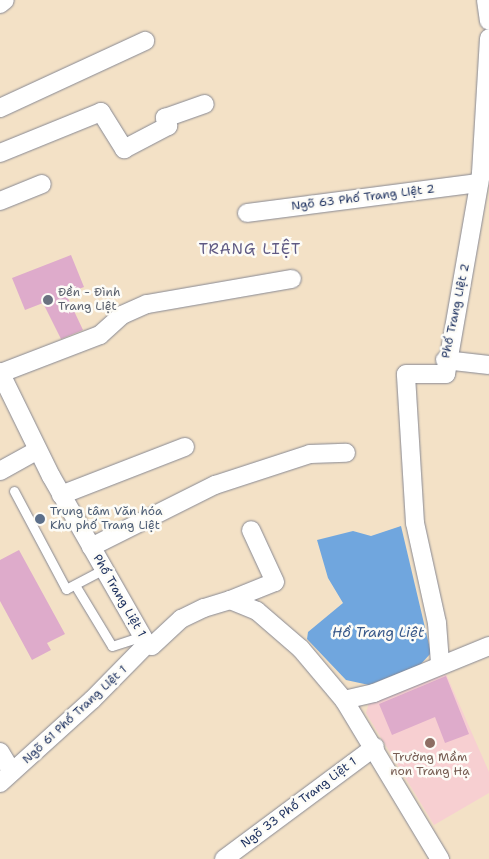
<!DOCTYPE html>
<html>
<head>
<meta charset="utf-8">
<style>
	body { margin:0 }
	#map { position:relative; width:489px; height:859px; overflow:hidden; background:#f3e1c6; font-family:"Shantell Sans",sans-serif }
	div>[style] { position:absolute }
	.built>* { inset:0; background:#f7cfd1 }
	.water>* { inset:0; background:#70a6de }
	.building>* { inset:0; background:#deabcb }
	.roads { filter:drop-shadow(0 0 1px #878892) drop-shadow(0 0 1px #878892) }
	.lane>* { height:9px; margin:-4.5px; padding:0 4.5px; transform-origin:4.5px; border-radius:4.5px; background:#fff }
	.street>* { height:18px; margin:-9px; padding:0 9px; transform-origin:9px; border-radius:9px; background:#fff }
	.dots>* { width:14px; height:14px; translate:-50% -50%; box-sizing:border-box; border:2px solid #fdfcf7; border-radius:50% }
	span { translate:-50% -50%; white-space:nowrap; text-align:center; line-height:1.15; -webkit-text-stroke:5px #fdfcf7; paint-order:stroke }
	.street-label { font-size:12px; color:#1b2f5e }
	.worship-label { font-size:12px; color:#5b616d }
	.left { translate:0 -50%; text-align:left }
	.service-label { font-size:12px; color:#4e5e75 }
	.education-label { font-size:12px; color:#785e54 }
	.water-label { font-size:14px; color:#39598b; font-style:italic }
	.quarter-label { font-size:15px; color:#5f5a84; letter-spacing:1px }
</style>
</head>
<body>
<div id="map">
	<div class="built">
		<div style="clip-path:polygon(446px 674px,489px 772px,489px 793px,434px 825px,366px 713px,369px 703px)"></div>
	</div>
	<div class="water">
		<div style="clip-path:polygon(401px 526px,431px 653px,420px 665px,369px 685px,346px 680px,307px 639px,308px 632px,343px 603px,328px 578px,317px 540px,353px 531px,371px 536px)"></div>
	</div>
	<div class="building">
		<div style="clip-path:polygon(71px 255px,84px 287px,66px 294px,83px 330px,61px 339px,43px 303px,25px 310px,12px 278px)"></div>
		<div style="clip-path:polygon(19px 550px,65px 634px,47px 643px,51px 650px,32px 660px,0 601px,0 560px)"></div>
		<div style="clip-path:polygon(446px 676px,469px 734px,445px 743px,435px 717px,392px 735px,379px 704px)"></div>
	</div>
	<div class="roads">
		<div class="lane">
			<div style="left:14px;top:491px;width:111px;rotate:62deg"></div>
			<div style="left:66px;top:589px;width:43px;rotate:-27.8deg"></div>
			<div style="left:75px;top:585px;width:71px;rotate:58.8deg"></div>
			<div style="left:112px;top:646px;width:32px;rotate:-18deg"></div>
		</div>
		<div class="street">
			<div style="left:486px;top:0;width:21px;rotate:82deg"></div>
			<div style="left:0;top:4px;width:6px;rotate:-39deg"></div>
			<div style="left:0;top:108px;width:160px;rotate:-24.8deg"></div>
			<div style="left:0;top:153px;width:109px;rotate:-22.1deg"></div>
			<div style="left:101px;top:112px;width:44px;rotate:58.1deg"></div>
			<div style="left:124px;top:149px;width:50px;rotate:-27.6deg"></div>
			<div style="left:168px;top:126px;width:9px;rotate:-111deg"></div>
			<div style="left:165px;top:118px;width:42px;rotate:-19.3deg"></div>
			<div style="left:0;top:201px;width:45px;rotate:-22deg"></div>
			<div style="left:247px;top:213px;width:234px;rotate:-7.4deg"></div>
			<div style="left:445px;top:360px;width:44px;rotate:6.5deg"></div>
			<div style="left:0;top:372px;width:116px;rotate:63.9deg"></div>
			<div style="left:51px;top:476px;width:193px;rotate:60.3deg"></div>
			<div style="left:147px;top:644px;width:5px;rotate:22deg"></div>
			<div style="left:152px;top:646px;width:40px;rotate:-43deg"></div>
			<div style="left:181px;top:619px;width:25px;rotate:-26deg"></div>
			<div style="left:204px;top:608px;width:27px;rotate:-17deg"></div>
			<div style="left:230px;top:600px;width:29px;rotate:22deg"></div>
			<div style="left:257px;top:611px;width:58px;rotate:40.8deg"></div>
			<div style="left:301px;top:649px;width:67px;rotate:49.9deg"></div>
			<div style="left:344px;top:700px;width:186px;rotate:58.9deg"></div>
			<div style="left:1px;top:373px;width:106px;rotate:-21deg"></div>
			<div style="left:100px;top:335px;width:30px;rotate:-42deg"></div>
			<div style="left:122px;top:315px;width:27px;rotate:-24deg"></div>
			<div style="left:147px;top:304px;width:147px;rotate:-9.8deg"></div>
			<div style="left:0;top:471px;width:43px;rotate:-28.9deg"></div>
			<div style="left:61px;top:495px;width:133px;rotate:-21.2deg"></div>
			<div style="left:91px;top:547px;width:139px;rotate:-26.6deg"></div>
			<div style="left:215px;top:485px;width:100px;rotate:-18.1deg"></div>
			<div style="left:310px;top:454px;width:36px;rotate:-2deg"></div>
			<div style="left:230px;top:600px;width:48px;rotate:-21.8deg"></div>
			<div style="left:275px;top:582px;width:57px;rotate:-114.8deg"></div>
			<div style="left:440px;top:663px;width:40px;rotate:-94.3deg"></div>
			<div style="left:437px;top:623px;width:102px;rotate:-102.4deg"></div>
			<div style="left:415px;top:523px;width:149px;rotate:-93.5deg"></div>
			<div style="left:406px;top:374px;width:40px"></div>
			<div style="left:446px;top:374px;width:204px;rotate:-80.1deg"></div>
			<div style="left:481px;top:173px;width:135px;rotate:-86.6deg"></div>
			<div style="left:344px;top:700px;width:31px;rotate:-13deg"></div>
			<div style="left:374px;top:693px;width:124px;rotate:-22.2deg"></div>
			<div style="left:0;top:752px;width:23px;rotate:59deg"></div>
			<div style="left:0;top:783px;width:124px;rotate:-42.1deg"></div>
			<div style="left:92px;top:700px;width:78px;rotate:-45.5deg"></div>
			<div style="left:224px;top:859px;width:188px;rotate:-36.6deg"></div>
		</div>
	</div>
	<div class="dots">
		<div style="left:48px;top:300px;background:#6b7280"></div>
		<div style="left:40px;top:519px;background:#5c6f8a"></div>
		<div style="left:430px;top:743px;background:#8d6e63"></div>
	</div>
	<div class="street-label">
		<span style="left:363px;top:198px;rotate:-7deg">Ngõ 63 Phố Trang Liệt 2</span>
		<span style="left:456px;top:311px;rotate:-78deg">Phố Trang Liệt 2</span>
		<span style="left:119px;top:596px;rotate:60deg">Phố Trang Liệt 1</span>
		<span style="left:75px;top:715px;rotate:-43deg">Ngõ 61 Phố Trang Liệt 1</span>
		<span style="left:299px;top:803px;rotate:-37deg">Ngõ 33 Phố Trang Liệt 1</span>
	</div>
	<div class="worship-label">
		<span class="left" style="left:58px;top:300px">Đền - Đình<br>Trang Liệt</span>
	</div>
	<div class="service-label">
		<span class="left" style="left:50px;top:519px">Trung tâm Văn hóa<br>Khu phố Trang Liệt</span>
	</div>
	<div class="education-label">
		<span style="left:430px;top:765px">Trường Mầm<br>non Trang Hạ</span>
	</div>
	<div class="water-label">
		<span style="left:378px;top:632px">Hồ Trang Liệt</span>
	</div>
	<div class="quarter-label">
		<span style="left:250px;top:250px">TRANG LIỆT</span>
	</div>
</div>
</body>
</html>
